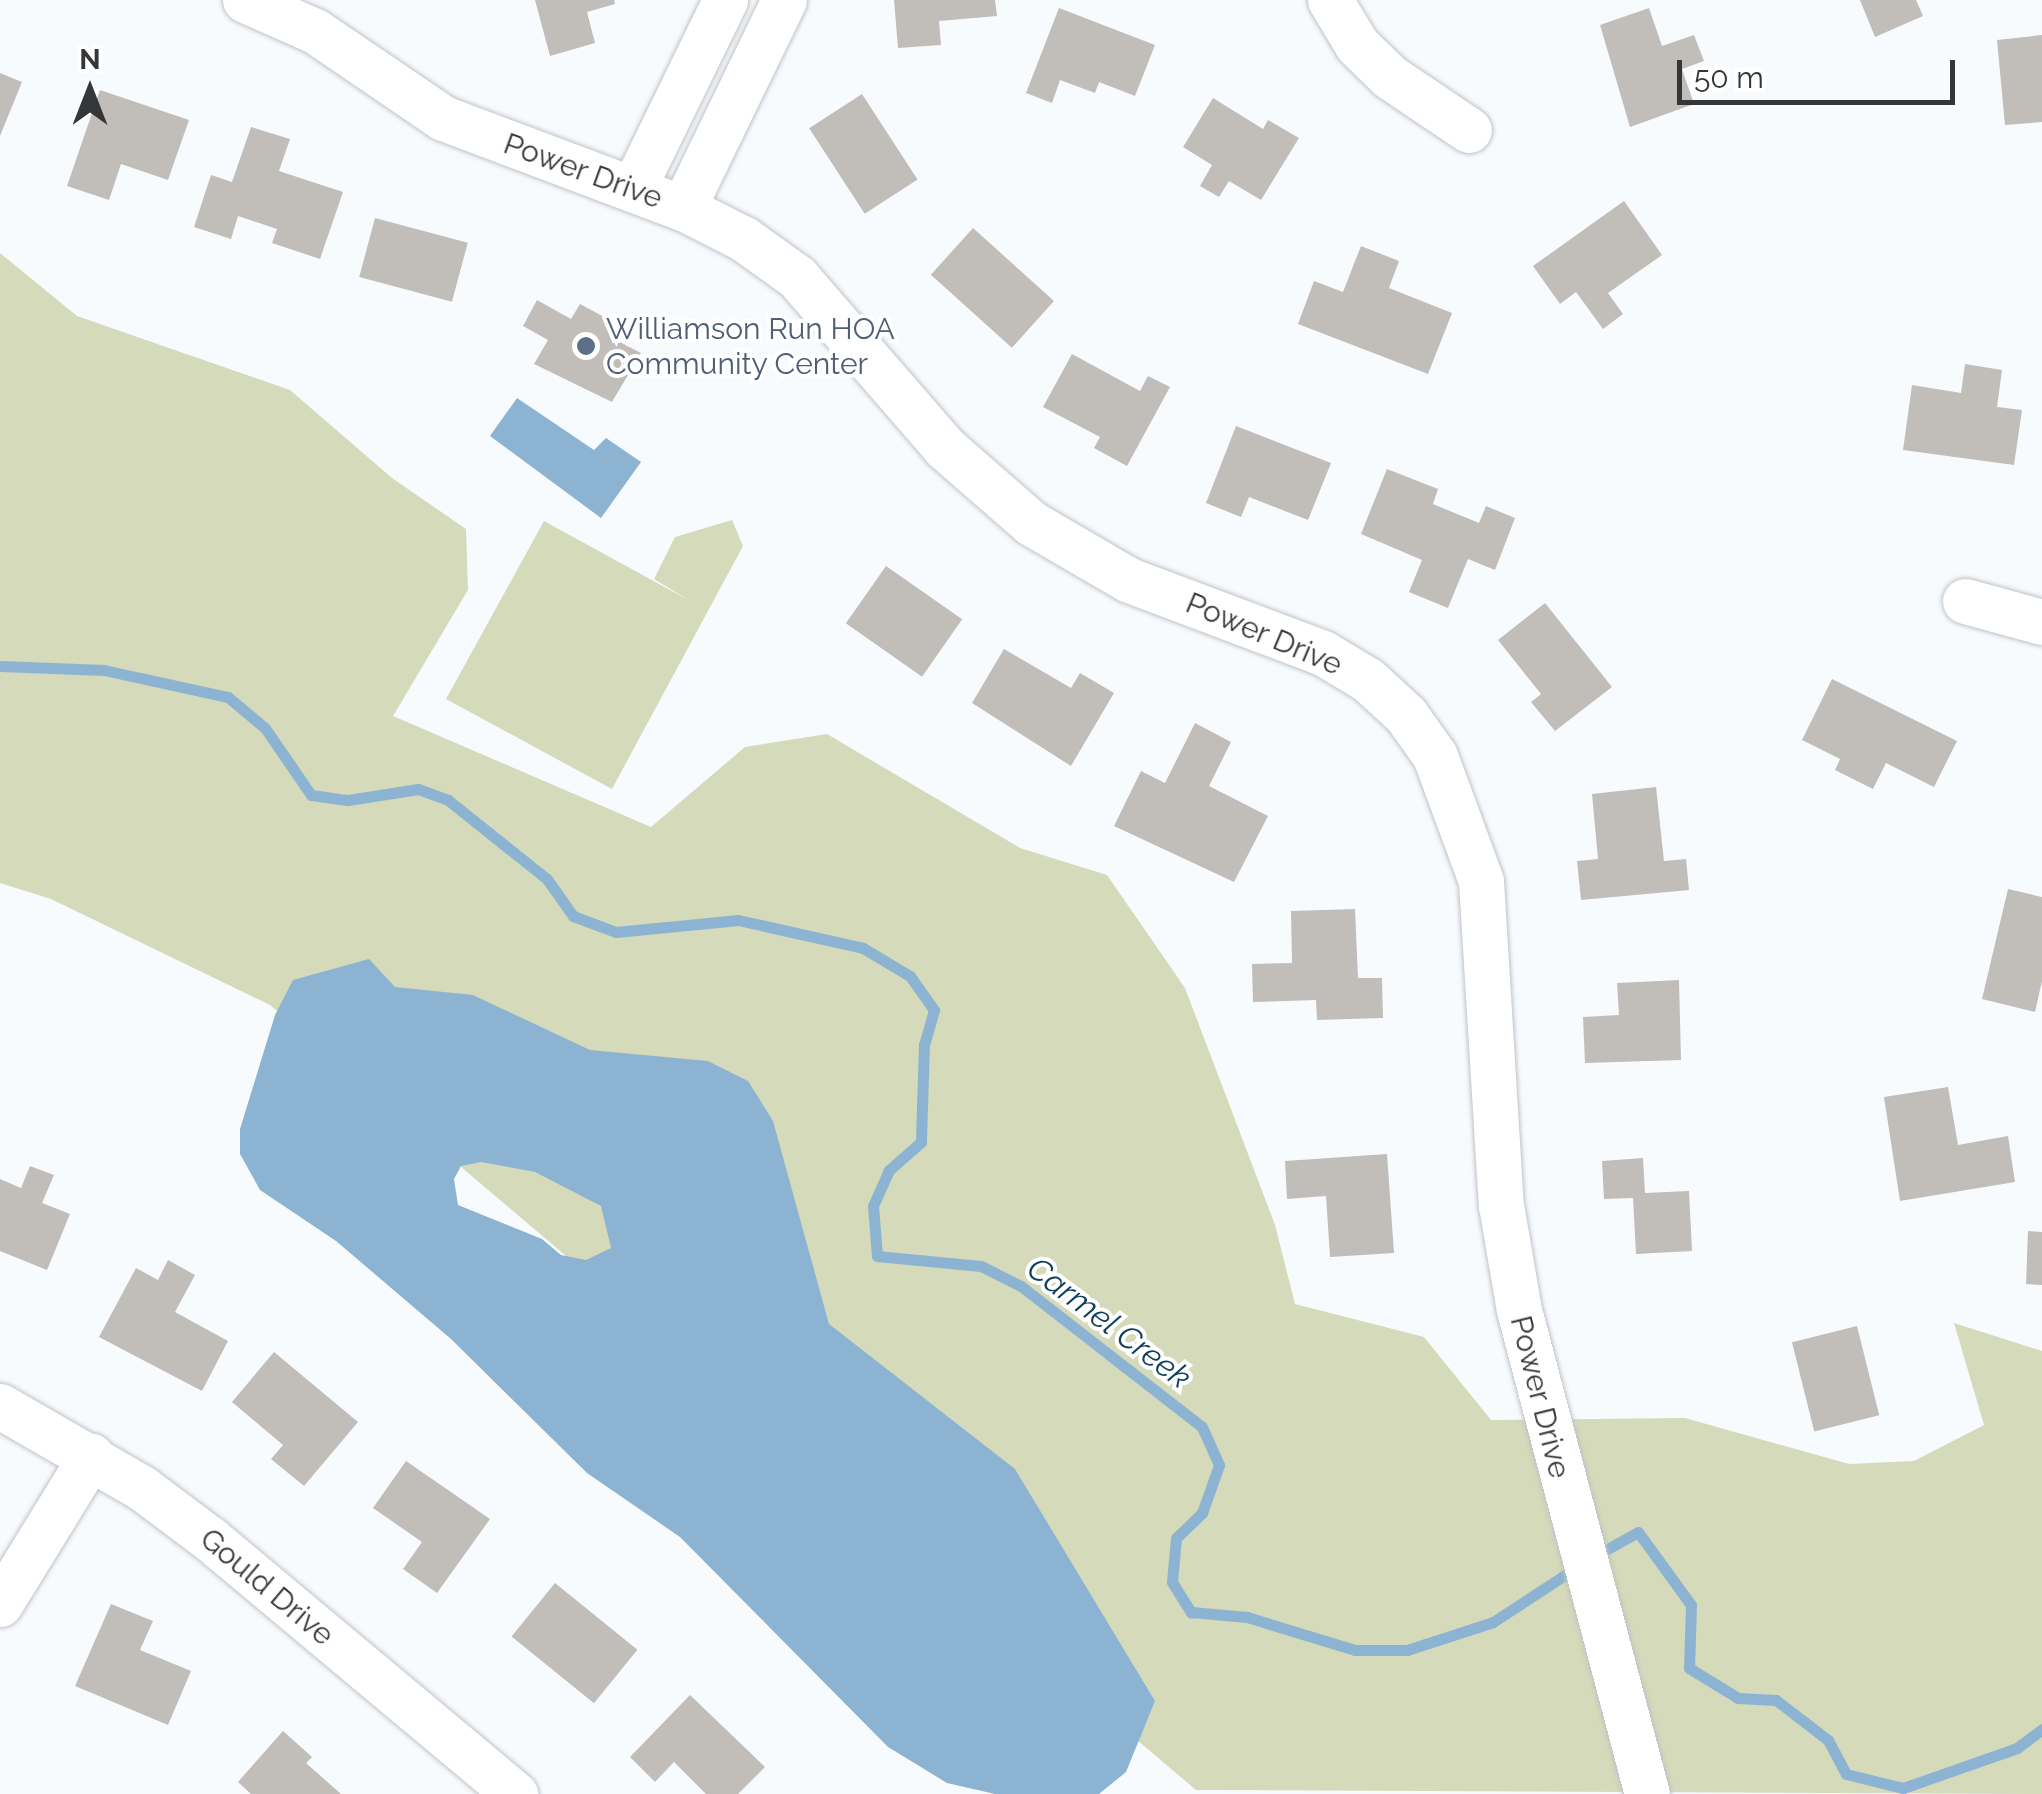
<!DOCTYPE html>
<html>
<head>
<meta charset="utf-8">
<style>
	body { margin:0 }
	#map { position:relative; width:2042px; height:1794px; overflow:hidden; background:#f8fbfe; font-family:Raleway,sans-serif }
	div>[style] { position:absolute }
	.green>* { inset:0; background:#d4daba }
	.water>* { inset:0; background:#8cb4d2 }
	.stream>* { height:11px; margin:-5.5px; padding:0 5.5px; transform-origin:5.5px; border-radius:5.5px; background:#8cb4d2 }
	.building>* { inset:0; background:#c1bdb9; transform-origin:0 0 }
	.roads { filter:drop-shadow(0 0 2px #bfc3c7) drop-shadow(0 0 2px #bfc3c7) }
	.minor>* { height:45px; margin:-22.5px; padding:0 22.5px; transform-origin:22.5px; border-radius:22.5px; background:#fff }
	.dots>* { width:28px; height:28px; translate:-50% -50%; box-sizing:border-box; border:5px solid #fff; border-radius:50% }
	span { translate:-50% -50%; white-space:nowrap; text-align:center; line-height:1.15; -webkit-text-stroke:8px #fff; paint-order:stroke }
	.street-label { font-size:30px; color:#343638 }
	.service-label { font-size:30px; color:#4e5e75 }
	.left { translate:0 -50%; text-align:left }
	.water-label { font-size:32px; color:#0e3f5d; font-style:italic }
	.north { position:absolute; left:40px; top:40px; width:100px; height:100px; -webkit-text-stroke:8px #fff; paint-order:stroke; rotate:0deg; font-size:28px; font-weight:700; line-height:40px; text-align:center; color:#343638 }
	.north::after { content:''; display:block; margin:auto; width:35px; height:45px; background:#343638; clip-path:polygon(50% 0,100% 100%,50% 72%,0 100%) }
	.scale { position:absolute; left:1677px; top:60px; width:278px; height:45px; box-sizing:border-box; border:5px solid #343638; border-top:0; padding-left:12px; font-size:30px; line-height:35px; white-space:nowrap; color:#343638; -webkit-text-stroke:8px #fff; paint-order:stroke }
</style>
</head>
<body>
<div id="map">
	<div class="green">
		<div style="clip-path:polygon(0 253px,77px 316px,290px 390px,392px 478px,466px 529px,468px 590px,393px 716px,651px 827px,745px 747px,827px 734px,1020px 848px,1107px 875px,1185px 988px,1275px 1225px,1295px 1304px,1424px 1337px,1491px 1420px,1685px 1418px,1849px 1464px,1914px 1461px,1984px 1425px,1954px 1323px,2042px 1351px,2042px 1794px,1196px 1790px,270px 1005px,51px 899px,0 883px)"></div>
		<div style="clip-path:polygon(732px 520px,743px 546px,612px 789px,446px 699px,544px 521px,690px 601px,654px 579px,675px 537px)"></div>
	</div>
	<div class="water">
		<div style="clip-path:polygon(517px 398px,594px 450px,606px 438px,641px 462px,601px 518px,490px 436px)"></div>
		<div style="clip-path:polygon(evenodd,369px 959px,395px 987px,473px 995px,590px 1050px,708px 1061px,748px 1081px,773px 1121px,829px 1324px,1015px 1469px,1155px 1701px,1126px 1772px,1099px 1794px,995px 1794px,947px 1783px,888px 1747px,680px 1537px,587px 1473px,451px 1339px,336px 1241px,260px 1190px,240px 1154px,240px 1129px,275px 1015px,293px 980px,369px 959px,481px 1162px,535px 1172px,601px 1206px,611px 1248px,586px 1260px,561px 1255px,542px 1239px,458px 1205px,454px 1179px,461px 1166px,481px 1162px)"></div>
	</div>
	<div class="stream">
		<div style="left:0;top:666px;width:104px;rotate:2.2deg"></div>
		<div style="left:104px;top:670px;width:127px;rotate:12.3deg"></div>
		<div style="left:228px;top:697px;width:48px;rotate:40deg"></div>
		<div style="left:265px;top:728px;width:81px;rotate:55.5deg"></div>
		<div style="left:311px;top:795px;width:37px;rotate:8deg"></div>
		<div style="left:348px;top:800px;width:71px;rotate:-8.9deg"></div>
		<div style="left:418px;top:789px;width:32px;rotate:20deg"></div>
		<div style="left:448px;top:800px;width:127px;rotate:38.6deg"></div>
		<div style="left:547px;top:879px;width:45px;rotate:54.9deg"></div>
		<div style="left:573px;top:916px;width:46px;rotate:20.4deg"></div>
		<div style="left:616px;top:932px;width:123px;rotate:-5.6deg"></div>
		<div style="left:738px;top:920px;width:128px;rotate:12.6deg"></div>
		<div style="left:863px;top:948px;width:55px;rotate:30.8deg"></div>
		<div style="left:910px;top:976px;width:42px;rotate:54.8deg"></div>
		<div style="left:934px;top:1010px;width:35px;rotate:106deg"></div>
		<div style="left:924px;top:1044px;width:98px;rotate:91.8deg"></div>
		<div style="left:921px;top:1142px;width:43px;rotate:138.8deg"></div>
		<div style="left:889px;top:1170px;width:39px;rotate:114deg"></div>
		<div style="left:873px;top:1206px;width:50px;rotate:85.4deg"></div>
		<div style="left:877px;top:1256px;width:104px;rotate:5.5deg"></div>
		<div style="left:981px;top:1266px;width:45px;rotate:26.6deg"></div>
		<div style="left:1021px;top:1286px;width:229px;rotate:37.9deg"></div>
		<div style="left:1202px;top:1427px;width:42px;rotate:65.9deg"></div>
		<div style="left:1219px;top:1465px;width:51px;rotate:109.5deg"></div>
		<div style="left:1202px;top:1513px;width:36px;rotate:136deg"></div>
		<div style="left:1176px;top:1538px;width:44px;rotate:95.2deg"></div>
		<div style="left:1172px;top:1582px;width:36px;rotate:58deg"></div>
		<div style="left:1191px;top:1612px;width:56px;rotate:5.1deg"></div>
		<div style="left:1247px;top:1617px;width:113px;rotate:17deg"></div>
		<div style="left:1355px;top:1650px;width:52px"></div>
		<div style="left:1407px;top:1650px;width:90px;rotate:-18deg"></div>
		<div style="left:1493px;top:1622px;width:100px;rotate:-33.2deg"></div>
		<div style="left:1593px;top:1557px;width:51px;rotate:-29.1deg"></div>
		<div style="left:1638px;top:1532px;width:90px;rotate:54deg"></div>
		<div style="left:1691px;top:1605px;width:63px;rotate:91.8deg"></div>
		<div style="left:1689px;top:1668px;width:57px;rotate:31.5deg"></div>
		<div style="left:1738px;top:1698px;width:38px;rotate:3deg"></div>
		<div style="left:1776px;top:1700px;width:66px;rotate:37.6deg"></div>
		<div style="left:1828px;top:1740px;width:38px;rotate:62deg"></div>
		<div style="left:1846px;top:1774px;width:59px;rotate:13.8deg"></div>
		<div style="left:1903px;top:1788px;width:121px;rotate:-19.3deg"></div>
		<div style="left:2017px;top:1748px;width:31px;rotate:-37deg"></div>
	</div>
	<div class="building">
		<div style="clip-path:polygon(535px 0,614px 0,615px 4px,587px 12px,595px 43px,550px 56px)"></div>
		<div style="clip-path:polygon(894px 0,995px 0,997px 16px,939px 21px,941px 45px,898px 48px)"></div>
		<div style="clip-path:polygon(1860px 0,1916px 0,1923px 16px,1875px 37px)"></div>
		<div style="clip-path:polygon(1059px 8px,1155px 45px,1135px 96px,1099px 82px,1095px 93px,1060px 80px,1052px 103px,1026px 93px)"></div>
		<div style="clip-path:polygon(1649px 8px,1662px 46px,1694px 35px,1704px 61px,1682px 69px,1694px 104px,1630px 127px,1600px 25px)"></div>
		<div style="clip-path:polygon(2042px 35px,2042px 122px,2005px 125px,1997px 40px)"></div>
		<div style="clip-path:polygon(0 73px,22px 82px,0 136px)"></div>
		<div style="clip-path:polygon(100px 90px,189px 120px,168px 180px,121px 164px,109px 200px,67px 186px)"></div>
		<div style="left:862px;top:94px;width:102px;height:63px;rotate:57deg"></div>
		<div style="clip-path:polygon(1213px 98px,1263px 129px,1268px 120px,1299px 138px,1261px 200px,1229px 181px,1219px 197px,1200px 186px,1212px 165px,1183px 147px)"></div>
		<div style="clip-path:polygon(251px 127px,290px 139px,279px 171px,343px 192px,320px 259px,272px 243px,277px 229px,238px 216px,231px 239px,194px 227px,211px 175px,232px 182px)"></div>
		<div style="clip-path:polygon(1624px 201px,1662px 255px,1608px 293px,1623px 314px,1603px 329px,1576px 292px,1560px 304px,1533px 266px)"></div>
		<div style="left:375px;top:218px;width:96px;height:61px;rotate:15deg"></div>
		<div style="left:973px;top:228px;width:109px;height:63px;rotate:42deg"></div>
		<div style="clip-path:polygon(1361px 246px,1399px 261px,1389px 288px,1452px 313px,1428px 374px,1298px 324px,1314px 281px,1343px 292px)"></div>
		<div style="clip-path:polygon(537px 300px,571px 319px,580px 304px,623px 327px,616px 340px,641px 353px,612px 402px,534px 364px,548px 340px,523px 326px)"></div>
		<div style="clip-path:polygon(1072px 354px,1140px 391px,1148px 376px,1170px 387px,1127px 466px,1094px 448px,1100px 437px,1043px 407px)"></div>
		<div style="clip-path:polygon(1965px 364px,2002px 370px,1997px 407px,2022px 410px,2014px 465px,1903px 450px,1912px 385px,1961px 393px)"></div>
		<div style="clip-path:polygon(1236px 426px,1331px 463px,1308px 520px,1249px 497px,1241px 517px,1206px 503px)"></div>
		<div style="clip-path:polygon(1387px 469px,1438px 489px,1433px 504px,1479px 523px,1486px 506px,1515px 518px,1495px 570px,1468px 559px,1448px 608px,1409px 592px,1422px 560px,1361px 534px)"></div>
		<div style="left:886px;top:566px;width:93px;height:70px;rotate:35deg"></div>
		<div style="clip-path:polygon(1545px 603px,1612px 687px,1555px 731px,1531px 702px,1541px 694px,1498px 640px)"></div>
		<div style="clip-path:polygon(1004px 649px,1071px 688px,1080px 673px,1114px 693px,1071px 766px,972px 703px)"></div>
		<div style="clip-path:polygon(1832px 679px,1957px 741px,1934px 787px,1886px 763px,1873px 789px,1835px 770px,1840px 759px,1802px 740px)"></div>
		<div style="clip-path:polygon(1195px 723px,1231px 742px,1209px 786px,1268px 816px,1234px 882px,1114px 826px,1141px 771px,1165px 783px)"></div>
		<div style="clip-path:polygon(1656px 787px,1664px 861px,1686px 859px,1689px 890px,1581px 900px,1577px 861px,1598px 859px,1592px 794px)"></div>
		<div style="clip-path:polygon(2008px 889px,2042px 897px,2042px 981px,2035px 1012px,1982px 999px)"></div>
		<div style="clip-path:polygon(1355px 909px,1358px 978px,1382px 978px,1383px 1018px,1317px 1020px,1316px 1000px,1253px 1002px,1252px 964px,1292px 963px,1291px 911px)"></div>
		<div style="clip-path:polygon(1679px 980px,1681px 1060px,1585px 1063px,1583px 1017px,1619px 1015px,1617px 983px)"></div>
		<div style="clip-path:polygon(1948px 1087px,1958px 1145px,2008px 1136px,2015px 1182px,1900px 1201px,1884px 1097px)"></div>
		<div style="clip-path:polygon(1387px 1154px,1394px 1253px,1330px 1257px,1326px 1196px,1287px 1199px,1285px 1161px)"></div>
		<div style="clip-path:polygon(1643px 1158px,1645px 1193px,1689px 1191px,1692px 1251px,1636px 1254px,1633px 1198px,1604px 1199px,1602px 1161px)"></div>
		<div style="clip-path:polygon(30px 1166px,54px 1175px,42px 1203px,70px 1214px,47px 1270px,0 1251px,0 1179px,21px 1188px)"></div>
		<div style="clip-path:polygon(2028px 1231px,2042px 1232px,2042px 1285px,2026px 1284px)"></div>
		<div style="clip-path:polygon(168px 1260px,195px 1275px,175px 1312px,228px 1341px,202px 1391px,99px 1337px,136px 1268px,158px 1280px)"></div>
		<div style="left:1857px;top:1326px;width:92px;height:67px;rotate:76deg"></div>
		<div style="clip-path:polygon(274px 1352px,358px 1422px,304px 1486px,271px 1459px,283px 1445px,232px 1402px)"></div>
		<div style="clip-path:polygon(406px 1461px,490px 1519px,437px 1593px,403px 1569px,422px 1542px,373px 1508px)"></div>
		<div style="left:555px;top:1583px;width:106px;height:69px;rotate:39deg"></div>
		<div style="clip-path:polygon(111px 1604px,153px 1621px,140px 1650px,191px 1671px,168px 1725px,75px 1686px)"></div>
		<div style="clip-path:polygon(690px 1695px,765px 1767px,738px 1794px,706px 1794px,674px 1762px,655px 1782px,630px 1757px)"></div>
		<div style="clip-path:polygon(283px 1731px,312px 1757px,306px 1763px,341px 1794px,251px 1794px,238px 1782px)"></div>
	</div>
	<div class="roads">
		<div class="minor">
			<div style="left:245px;top:0;width:77px;rotate:23.9deg"></div>
			<div style="left:315px;top:31px;width:155px;rotate:34.2deg"></div>
			<div style="left:443px;top:118px;width:256px;rotate:20.6deg"></div>
			<div style="left:683px;top:208px;width:68px;rotate:26.9deg"></div>
			<div style="left:744px;top:239px;width:65px;rotate:35.6deg"></div>
			<div style="left:797px;top:277px;width:225px;rotate:49.1deg"></div>
			<div style="left:944px;top:447px;width:116px;rotate:41.1deg"></div>
			<div style="left:1031px;top:523px;width:113px;rotate:30.2deg"></div>
			<div style="left:1129px;top:580px;width:207px;rotate:20.6deg"></div>
			<div style="left:1323px;top:653px;width:52px;rotate:31deg"></div>
			<div style="left:1368px;top:680px;width:52px;rotate:42.6deg"></div>
			<div style="left:1406px;top:715px;width:50px;rotate:54.7deg"></div>
			<div style="left:1435px;top:756px;width:133px;rotate:69.8deg"></div>
			<div style="left:1481px;top:881px;width:325px;rotate:86.5deg"></div>
			<div style="left:1501px;top:1205px;width:107px;rotate:80.3deg"></div>
			<div style="left:1519px;top:1310px;width:501px;rotate:75.19deg"></div>
			<div style="left:1330px;top:0;width:52px;rotate:59deg"></div>
			<div style="left:1357px;top:45px;width:46px;rotate:44.1deg"></div>
			<div style="left:1390px;top:77px;width:95px;rotate:33.9deg"></div>
			<div style="left:633px;top:189px;width:210px;rotate:-64deg"></div>
			<div style="left:683px;top:208px;width:231px;rotate:-64.1deg"></div>
			<div style="left:1965px;top:601px;width:80px;rotate:15.3deg"></div>
			<div style="left:0;top:1406px;width:164px;rotate:30deg"></div>
			<div style="left:142px;top:1488px;width:85px;rotate:36.9deg"></div>
			<div style="left:210px;top:1539px;width:398px;rotate:39.9deg"></div>
			<div style="left:0;top:1604px;width:174px;rotate:-58.4deg"></div>
		</div>
	</div>
	<div class="dots">
		<div style="left:586px;top:346px;background:#5c6f8a"></div>
	</div>
	<div class="street-label">
		<span style="left:583px;top:171px;rotate:20deg">Power Drive</span>
		<span style="left:1264px;top:634px;rotate:23deg">Power Drive</span>
		<span style="left:1540px;top:1397px;rotate:76deg">Power Drive</span>
		<span style="left:267px;top:1587px;rotate:40deg">Gould Drive</span>
	</div>
	<div class="service-label">
		<span class="left" style="left:606px;top:346px">Williamson Run HOA<br>Community Center</span>
	</div>
	<div class="water-label">
		<span style="left:1109px;top:1323px;rotate:37deg">Carmel Creek</span>
	</div>
	<div class="north">N</div>
	<div class="scale">50 m</div>
</div>
</body>
</html>
